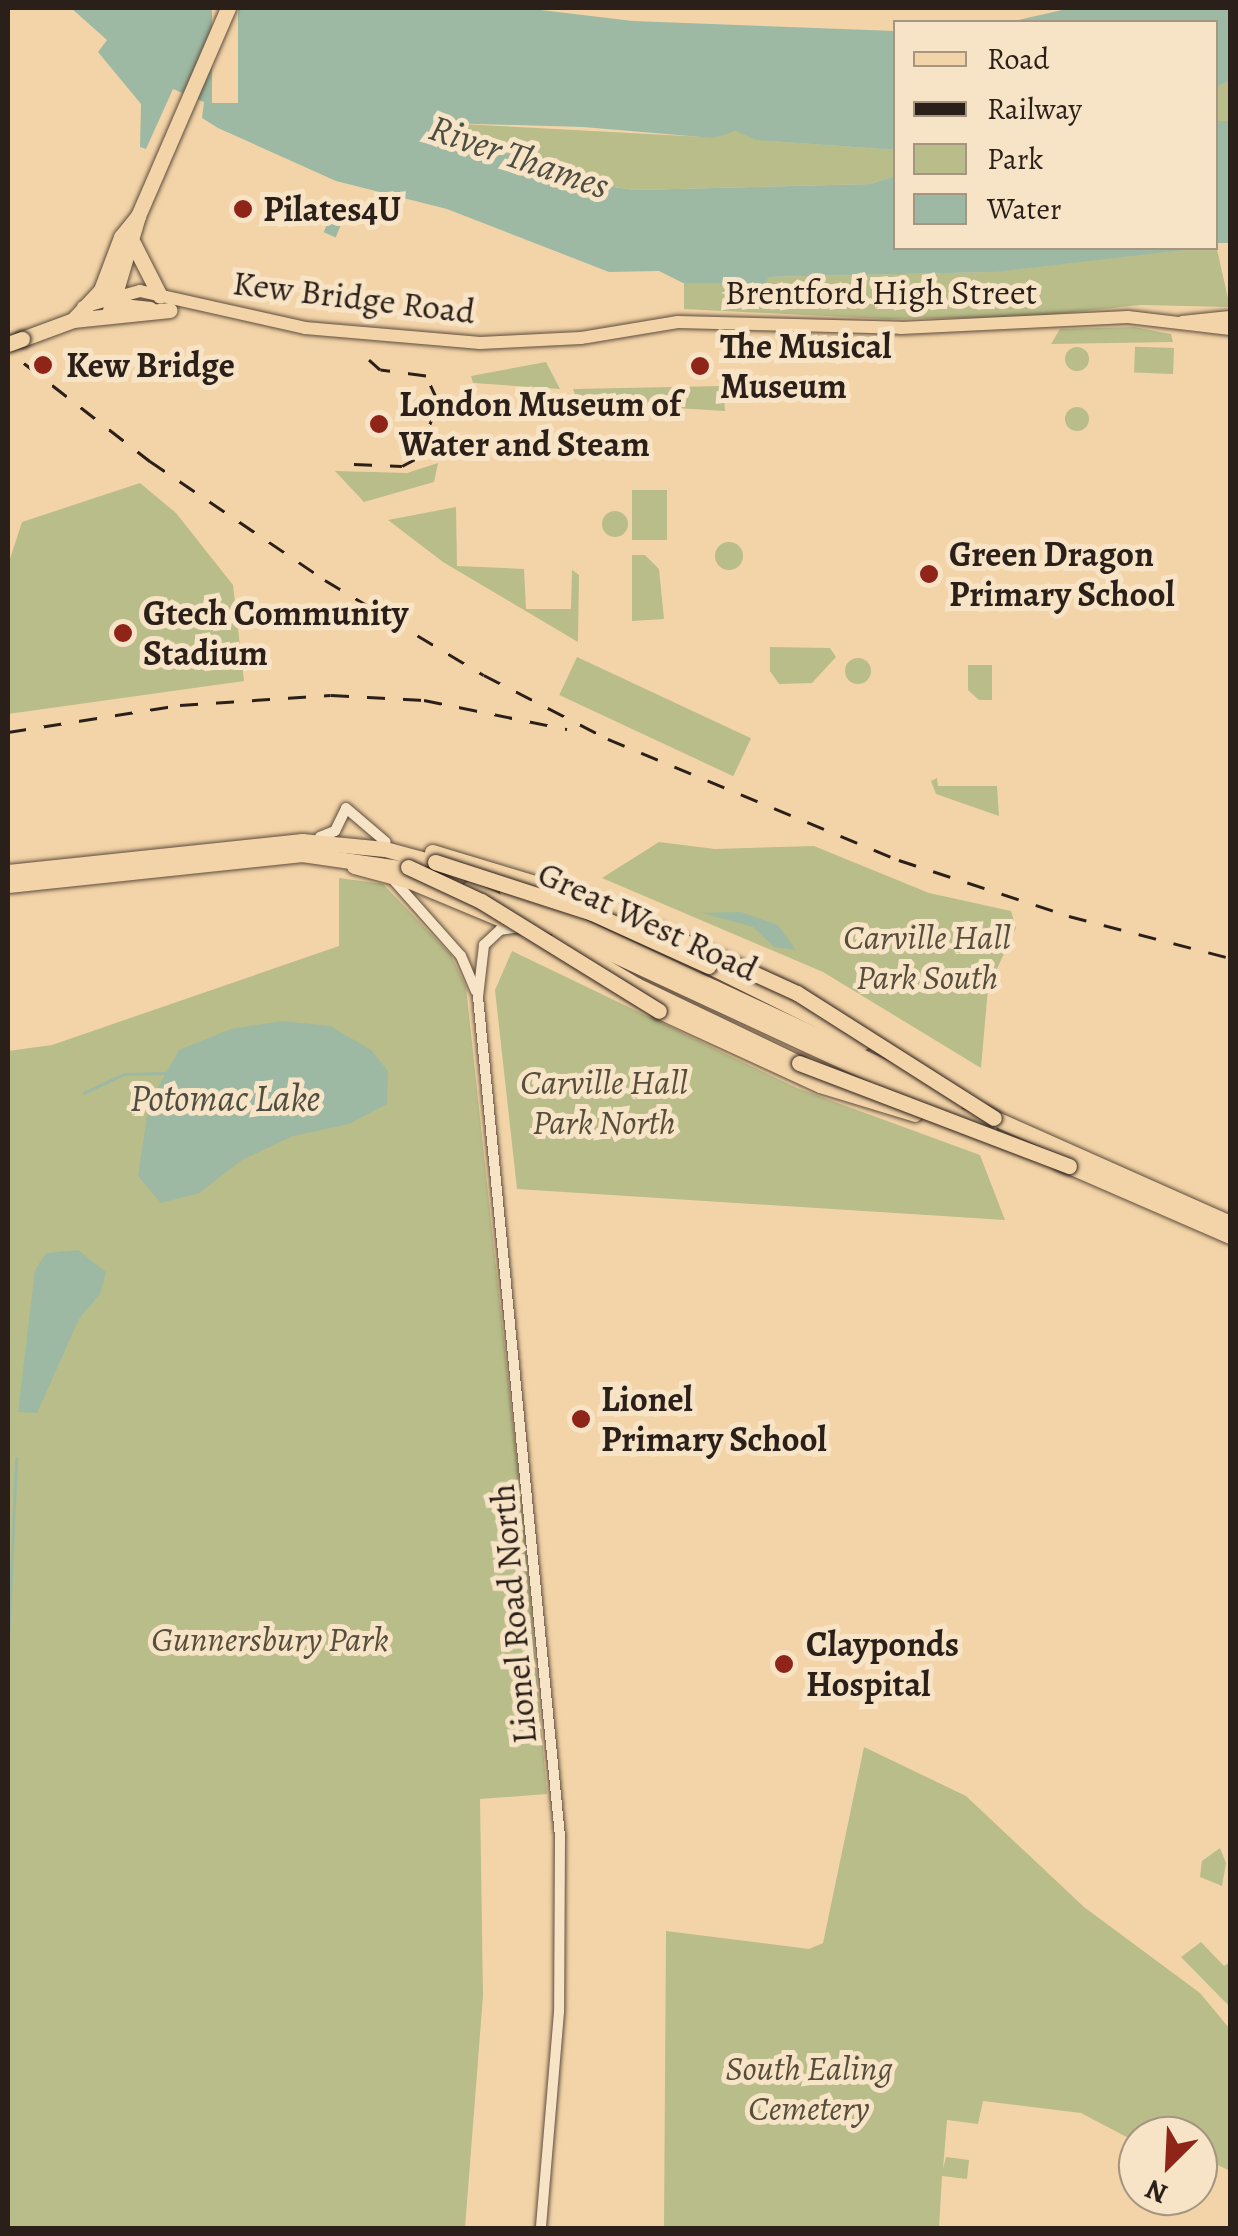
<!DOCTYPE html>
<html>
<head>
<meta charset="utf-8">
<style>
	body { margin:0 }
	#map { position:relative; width:1238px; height:2236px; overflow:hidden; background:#f3d4a8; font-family:Alegreya,serif }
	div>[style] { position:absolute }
	.green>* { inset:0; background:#b9bd89; transform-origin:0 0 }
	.round { border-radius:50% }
	.water>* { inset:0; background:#9db9a3; transform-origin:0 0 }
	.pier>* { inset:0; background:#f3d4a8; transform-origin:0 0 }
	.stream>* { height:2.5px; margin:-1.25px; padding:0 1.25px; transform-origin:1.25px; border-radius:1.25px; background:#9db9a3 }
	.roads { filter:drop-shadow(0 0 2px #5d4c3d) drop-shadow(0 0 2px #5d4c3d) }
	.minor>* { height:10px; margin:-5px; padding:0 5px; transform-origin:5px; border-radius:5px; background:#f7e3c6 }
	.major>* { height:12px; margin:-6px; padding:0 6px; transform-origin:6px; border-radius:6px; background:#f3d4a8 }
	.highway>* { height:15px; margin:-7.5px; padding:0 7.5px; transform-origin:7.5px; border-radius:7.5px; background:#f3d4a8 }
	.rail>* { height:2.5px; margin-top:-1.25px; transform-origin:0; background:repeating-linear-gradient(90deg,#2b1f19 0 18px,transparent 0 36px) }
	.bridges { filter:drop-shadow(0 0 2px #2b1f19) drop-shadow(0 0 2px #2b1f19) }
	.highway-bridge>* { height:15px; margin:-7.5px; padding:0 7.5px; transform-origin:7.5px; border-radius:7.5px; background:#f3d4a8 }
	.dots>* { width:28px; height:28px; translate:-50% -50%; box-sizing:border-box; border:5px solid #f7e3c6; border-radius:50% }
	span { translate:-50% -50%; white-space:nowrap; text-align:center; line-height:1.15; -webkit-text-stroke:10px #f7e3c6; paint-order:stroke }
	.poi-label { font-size:35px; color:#2b1f19; font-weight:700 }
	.left { translate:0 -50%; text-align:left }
	.street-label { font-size:35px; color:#2b1f19 }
	.park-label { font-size:35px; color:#564e3b; font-style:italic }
	.water-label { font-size:38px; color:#4d4d42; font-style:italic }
	.frame { position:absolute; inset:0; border:10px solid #2b1f19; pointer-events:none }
	.legend { position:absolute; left:893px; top:20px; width:325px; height:230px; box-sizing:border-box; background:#f7e3c6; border:2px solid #a59581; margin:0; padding:12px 18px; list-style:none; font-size:30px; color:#2b1f19 }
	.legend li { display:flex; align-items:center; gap:20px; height:50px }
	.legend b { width:50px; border:2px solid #a59581 }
	.north { position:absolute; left:1118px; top:2116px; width:100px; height:100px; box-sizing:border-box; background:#f7e3c6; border:2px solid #a59581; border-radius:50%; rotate:204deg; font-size:28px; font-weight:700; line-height:40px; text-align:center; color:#2b1f19 }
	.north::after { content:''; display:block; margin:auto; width:35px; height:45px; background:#8f2418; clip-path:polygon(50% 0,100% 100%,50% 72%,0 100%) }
</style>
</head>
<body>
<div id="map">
	<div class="green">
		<div style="clip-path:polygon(1230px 81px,1230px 121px,1216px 131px,1216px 87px)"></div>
		<div style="clip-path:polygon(443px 123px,705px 137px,737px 131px,772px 141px,895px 150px,895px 176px,870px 184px,635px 190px,587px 183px,439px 131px)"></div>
		<div style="clip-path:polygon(1216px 245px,1230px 307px,1141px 305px,1027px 317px,886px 319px,684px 309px,684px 278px,766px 283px,767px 277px,990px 272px)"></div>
		<div style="clip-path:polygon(1134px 327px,1171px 334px,1173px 342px,1051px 344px,1060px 329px)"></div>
		<div class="round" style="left:1065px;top:347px;width:24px;height:24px"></div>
		<div style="left:1174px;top:348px;width:26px;height:39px;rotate:92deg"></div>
		<div style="clip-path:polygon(546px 362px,560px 389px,473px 383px,471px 376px)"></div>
		<div style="clip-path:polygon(723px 386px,725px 411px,578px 402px,573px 389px)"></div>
		<div class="round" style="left:1065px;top:407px;width:24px;height:24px"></div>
		<div style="clip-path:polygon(438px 463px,434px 482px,364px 502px,335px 471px,407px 473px)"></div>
		<div style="clip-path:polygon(140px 483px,176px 513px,233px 585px,244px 681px,8px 714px,8px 565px,22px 522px)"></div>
		<div style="left:632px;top:490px;width:35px;height:50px"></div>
		<div style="clip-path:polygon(456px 507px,457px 566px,524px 569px,526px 609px,571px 609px,572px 570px,579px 575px,578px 642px,443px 562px,388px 520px)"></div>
		<div class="round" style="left:602px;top:511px;width:26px;height:26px"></div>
		<div class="round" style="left:715px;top:542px;width:28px;height:28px"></div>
		<div style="clip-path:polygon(632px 555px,645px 555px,659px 569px,664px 619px,632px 621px)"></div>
		<div style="clip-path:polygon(770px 647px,830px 648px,836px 657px,812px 683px,779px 684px,770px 671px)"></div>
		<div style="left:577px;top:657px;width:192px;height:42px;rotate:25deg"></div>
		<div class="round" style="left:845px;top:658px;width:26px;height:26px"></div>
		<div style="clip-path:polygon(968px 665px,992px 665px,992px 700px,979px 700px,968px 690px)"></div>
		<div style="clip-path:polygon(937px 778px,938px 786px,997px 786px,999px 816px,936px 794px,931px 781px)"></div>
		<div style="clip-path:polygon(659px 842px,715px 849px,814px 846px,929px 893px,1011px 911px,1016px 928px,988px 988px,981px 1068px,823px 972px,602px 878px)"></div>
		<div style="clip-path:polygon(339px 878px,383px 884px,451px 955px,466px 987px,524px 1528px,547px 1794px,480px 1799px,483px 1996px,465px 2228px,8px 2228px,8px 1051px,52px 1045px,339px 946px)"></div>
		<div style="clip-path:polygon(512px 951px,797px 1088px,980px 1155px,1005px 1220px,517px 1189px,495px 990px)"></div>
		<div style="clip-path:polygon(864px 1747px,966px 1796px,1084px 1907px,1200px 1993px,1230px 2029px,1230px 2171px,1218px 2165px,1208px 2178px,1198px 2173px,1198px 2136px,1138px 2136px,1138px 2143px,1081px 2113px,983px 2101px,978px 2124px,947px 2120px,943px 2169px,946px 2157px,969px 2160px,967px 2179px,942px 2176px,939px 2228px,664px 2228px,666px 1931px,809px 1949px,823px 1943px)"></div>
		<div style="clip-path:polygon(1220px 1848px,1226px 1863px,1222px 1886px,1200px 1877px,1202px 1861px)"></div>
		<div style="clip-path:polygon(1201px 1942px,1224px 1966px,1230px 1962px,1230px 2007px,1181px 1957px)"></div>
	</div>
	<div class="water">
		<div style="clip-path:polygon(71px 8px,524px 8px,633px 21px,895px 31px,895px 150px,756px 140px,736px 131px,713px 138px,583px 127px,443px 123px,437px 128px,586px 183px,635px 190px,870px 184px,895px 176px,896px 248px,1200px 248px,995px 272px,768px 277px,766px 283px,683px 283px,659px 271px,609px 272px,447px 209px,336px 181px,218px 128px,202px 118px,204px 102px,173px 89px,146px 149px,140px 147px,141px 104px,98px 52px,107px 40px)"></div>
		<div style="clip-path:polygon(1071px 8px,1230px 8px,1230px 81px,1216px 87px,1216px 22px,1009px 22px)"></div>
		<div style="left:1230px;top:121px;width:122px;height:17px;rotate:90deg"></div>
		<div style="left:337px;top:201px;width:13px;height:34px;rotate:23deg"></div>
		<div style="clip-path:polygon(741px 912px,778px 925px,796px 950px,774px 947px,753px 927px,702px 913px)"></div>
		<div style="clip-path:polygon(282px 1021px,330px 1026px,371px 1050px,388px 1071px,387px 1104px,349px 1124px,293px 1136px,242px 1160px,199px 1193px,161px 1203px,138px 1176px,149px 1103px,179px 1050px,231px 1029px)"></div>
		<div style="clip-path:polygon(78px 1250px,106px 1272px,100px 1294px,79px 1319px,37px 1413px,18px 1412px,35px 1270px,46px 1253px)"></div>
	</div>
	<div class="pier">
		<div style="left:212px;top:8px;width:26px;height:95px"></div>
	</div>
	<div class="stream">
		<div style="left:84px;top:1093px;width:44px;rotate:-25.4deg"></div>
		<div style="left:124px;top:1074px;width:42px;rotate:-1.4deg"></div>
		<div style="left:8px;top:1643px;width:185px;rotate:-87.5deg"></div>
	</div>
	<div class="roads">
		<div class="minor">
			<div style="left:346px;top:808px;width:52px;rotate:40.4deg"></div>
			<div style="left:320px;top:837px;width:16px;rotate:-22deg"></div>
			<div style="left:335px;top:831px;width:25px;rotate:-64deg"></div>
			<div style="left:390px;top:876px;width:107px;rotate:48.4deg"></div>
			<div style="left:461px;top:956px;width:38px;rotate:67deg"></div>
			<div style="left:521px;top:927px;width:21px;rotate:172deg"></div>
			<div style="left:500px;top:930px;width:22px;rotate:137deg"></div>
			<div style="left:484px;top:945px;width:52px;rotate:96.6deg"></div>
			<div style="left:478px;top:997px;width:844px;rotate:84.42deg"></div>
			<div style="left:560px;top:1837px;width:175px;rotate:90.3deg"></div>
			<div style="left:559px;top:2012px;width:217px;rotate:94.8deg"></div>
		</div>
		<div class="major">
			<div style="left:111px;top:294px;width:16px;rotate:43deg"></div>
			<div style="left:123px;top:305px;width:28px;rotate:6deg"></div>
			<div style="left:83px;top:307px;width:59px;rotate:-15.7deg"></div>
			<div style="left:140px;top:291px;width:169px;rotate:12.6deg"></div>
			<div style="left:305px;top:328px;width:176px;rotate:4.9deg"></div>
			<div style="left:480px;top:343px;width:101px;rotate:-2.8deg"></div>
			<div style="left:581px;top:338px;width:98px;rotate:-9.4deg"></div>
			<div style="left:678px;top:322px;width:223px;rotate:1.5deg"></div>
			<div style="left:901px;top:328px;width:227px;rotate:-2.8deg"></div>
			<div style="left:1128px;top:317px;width:103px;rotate:6.7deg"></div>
			<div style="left:1182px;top:322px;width:48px;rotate:-5.9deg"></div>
		</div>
		<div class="highway">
			<div style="left:133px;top:243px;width:59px;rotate:63deg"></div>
			<div style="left:109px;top:314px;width:102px;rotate:-73.5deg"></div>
			<div style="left:73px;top:320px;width:41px;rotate:-47deg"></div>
			<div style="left:101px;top:290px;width:57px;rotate:-69.3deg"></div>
			<div style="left:121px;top:237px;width:27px;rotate:-51deg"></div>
			<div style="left:138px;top:216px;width:227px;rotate:-66.6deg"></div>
			<div style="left:22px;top:339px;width:54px;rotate:-20.4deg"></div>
			<div style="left:73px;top:320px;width:97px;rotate:-5.9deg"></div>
			<div style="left:432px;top:852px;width:173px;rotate:16.8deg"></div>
			<div style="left:598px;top:902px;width:91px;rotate:24.6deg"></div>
			<div style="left:354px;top:866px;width:58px;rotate:15deg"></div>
			<div style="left:410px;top:881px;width:99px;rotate:22.7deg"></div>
			<div style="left:8px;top:872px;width:296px;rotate:-6deg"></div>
			<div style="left:302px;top:841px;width:83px;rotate:5.5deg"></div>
			<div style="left:385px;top:849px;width:61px;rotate:15.2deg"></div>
			<div style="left:8px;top:885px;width:296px;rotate:-6deg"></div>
			<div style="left:302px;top:854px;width:119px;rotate:8.2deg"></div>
			<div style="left:470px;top:888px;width:572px;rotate:24.91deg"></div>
			<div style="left:507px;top:891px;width:497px;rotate:25deg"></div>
			<div style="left:558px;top:939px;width:91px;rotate:30.5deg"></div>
			<div style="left:636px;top:985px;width:181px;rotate:25.6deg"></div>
			<div style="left:709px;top:966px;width:172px;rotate:26.3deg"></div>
			<div style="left:659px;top:1011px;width:177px;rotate:24.7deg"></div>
			<div style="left:820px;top:1085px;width:99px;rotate:17deg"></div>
			<div style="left:983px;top:1113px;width:270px;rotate:24deg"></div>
			<div style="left:1060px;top:1162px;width:185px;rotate:23.5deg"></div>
		</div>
	</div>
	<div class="rail">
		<div style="left:24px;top:363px;width:160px;rotate:37.9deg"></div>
		<div style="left:150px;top:461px;width:212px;rotate:34.2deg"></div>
		<div style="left:325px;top:580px;width:185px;rotate:30.9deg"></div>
		<div style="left:484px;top:675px;width:140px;rotate:27.3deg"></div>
		<div style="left:608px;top:739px;width:315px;rotate:22.6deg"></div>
		<div style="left:899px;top:860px;width:179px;rotate:18.2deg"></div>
		<div style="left:1069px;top:916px;width:166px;rotate:14.6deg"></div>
		<div style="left:354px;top:464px;width:48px;rotate:2.4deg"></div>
		<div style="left:402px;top:466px;width:17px;rotate:-28deg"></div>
		<div style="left:417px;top:458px;width:60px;rotate:-69.4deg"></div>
		<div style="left:438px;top:402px;width:29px;rotate:-115deg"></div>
		<div style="left:426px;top:376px;width:46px;rotate:-172.6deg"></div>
		<div style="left:380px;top:370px;width:15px;rotate:-138deg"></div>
		<div style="left:8px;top:732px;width:174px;rotate:-8.9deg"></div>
		<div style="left:180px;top:705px;width:151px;rotate:-3.8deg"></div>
		<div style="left:331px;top:695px;width:93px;rotate:3.1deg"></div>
		<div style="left:424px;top:700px;width:146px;rotate:11.5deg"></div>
	</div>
	<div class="bridges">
		<div class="highway-bridge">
			<div style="left:8px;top:344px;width:15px;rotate:-20deg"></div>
			<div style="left:435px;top:862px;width:165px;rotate:18deg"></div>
			<div style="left:592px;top:913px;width:128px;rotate:24.4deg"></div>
			<div style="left:408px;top:867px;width:81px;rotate:25deg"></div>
			<div style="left:481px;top:901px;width:209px;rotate:31.7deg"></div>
			<div style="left:681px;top:940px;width:128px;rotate:24.6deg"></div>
			<div style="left:797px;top:993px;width:233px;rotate:32.4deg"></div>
			<div style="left:799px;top:1063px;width:289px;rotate:20.9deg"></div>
		</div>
	</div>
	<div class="dots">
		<div style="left:243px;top:209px;background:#8f2418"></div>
		<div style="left:43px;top:365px;background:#8f2418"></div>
		<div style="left:700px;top:366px;background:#8f2418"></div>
		<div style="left:379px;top:424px;background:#8f2418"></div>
		<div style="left:929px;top:574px;background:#8f2418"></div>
		<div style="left:123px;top:633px;background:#8f2418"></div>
		<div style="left:581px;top:1419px;background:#8f2418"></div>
		<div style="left:784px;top:1664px;background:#8f2418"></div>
	</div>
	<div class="poi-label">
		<span class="left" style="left:263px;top:209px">Pilates4U</span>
		<span class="left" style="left:720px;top:366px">The Musical<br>Museum</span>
		<span class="left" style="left:66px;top:365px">Kew Bridge</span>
		<span class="left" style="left:399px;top:424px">London Museum of<br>Water and Steam</span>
		<span class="left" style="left:949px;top:574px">Green Dragon<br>Primary School</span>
		<span class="left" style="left:143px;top:633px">Gtech Community<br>Stadium</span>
		<span class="left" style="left:601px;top:1419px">Lionel<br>Primary School</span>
		<span class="left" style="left:806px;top:1664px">Clayponds<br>Hospital</span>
	</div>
	<div class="street-label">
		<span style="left:881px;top:292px">Brentford High Street</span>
		<span style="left:354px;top:297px;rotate:7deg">Kew Bridge Road</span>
		<span style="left:648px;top:921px;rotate:25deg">Great West Road</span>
		<span style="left:513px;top:1614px;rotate:-95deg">Lionel Road North</span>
	</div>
	<div class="park-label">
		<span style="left:927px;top:957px">Carville Hall<br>Park South</span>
		<span style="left:604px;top:1102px">Carville Hall<br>Park North</span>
		<span style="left:270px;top:1639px">Gunnersbury Park</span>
		<span style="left:809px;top:2088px">South Ealing<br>Cemetery</span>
	</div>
	<div class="water-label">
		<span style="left:519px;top:157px;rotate:19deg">River Thames</span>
		<span style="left:225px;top:1099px">Potomac Lake</span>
	</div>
	<div class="frame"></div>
	<ul class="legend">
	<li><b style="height:12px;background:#f3d4a8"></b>Road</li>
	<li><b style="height:12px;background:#2b1f19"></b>Railway</li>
	<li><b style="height:28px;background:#b9bd89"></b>Park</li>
	<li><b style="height:28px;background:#9db9a3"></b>Water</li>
	</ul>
	<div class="north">N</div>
</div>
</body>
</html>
